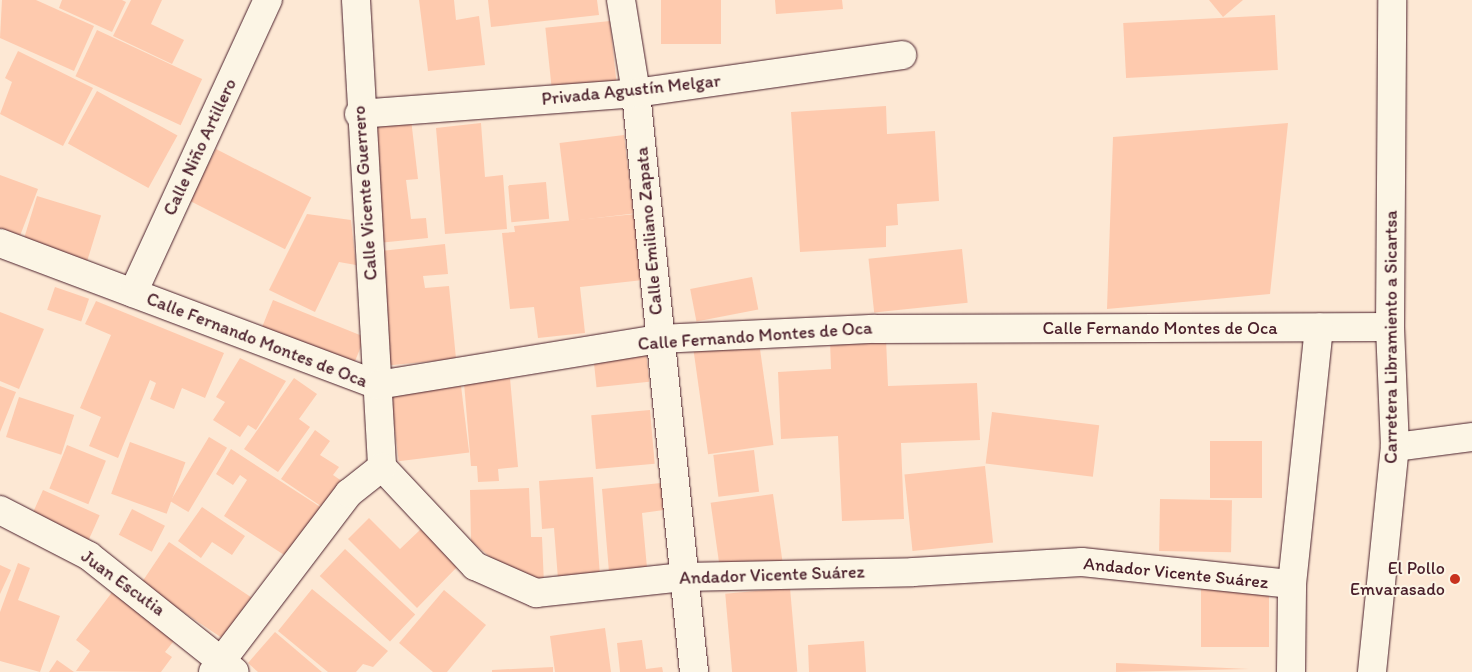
<!DOCTYPE html>
<html>
<head>
<meta charset="utf-8">
<style>
	body { margin:0 }
	#map { position:relative; width:1472px; height:672px; overflow:hidden; background:#fde8d4; font-family:Itim,sans-serif }
	div>[style] { position:absolute }
	.building>* { inset:0; background:#fecaae; transform-origin:0 0 }
	.roads { filter:drop-shadow(0 0 1px #4a1f2b) drop-shadow(0 0 1px #4a1f2b) }
	.minor>* { height:28px; margin:-14px; padding:0 14px; transform-origin:14px; border-radius:14px; background:#fcf5e5 }
	.major>* { height:28px; margin:-14px; padding:0 14px; transform-origin:14px; border-radius:14px; background:#fcf5e5 }
	.dots>* { width:14px; height:14px; translate:-50% -50%; box-sizing:border-box; border:2px solid #fcf5e5; border-radius:50% }
	span { translate:-50% -50%; white-space:nowrap; text-align:center; line-height:1.15; -webkit-text-stroke:4px #fcf5e5; paint-order:stroke }
	.street-label { font-size:18px; color:#4a1f2b }
	.poi-label { font-size:18px; color:#4a1f2b }
	.right { translate:-100% -50%; text-align:right }
</style>
</head>
<body>
<div id="map">
	<div class="building">
		<div style="clip-path:polygon(2px 0,36px 0,94px 26px,74px 71px,0 38px)"></div>
		<div style="clip-path:polygon(62px 0,122px 0,126px 2px,112px 32px,59px 8px)"></div>
		<div style="clip-path:polygon(131px 0,162px 0,151px 24px,184px 40px,172px 64px,113px 36px)"></div>
		<div style="clip-path:polygon(419px 0,454px 0,456px 20px,479px 16px,485px 65px,428px 71px)"></div>
		<div style="clip-path:polygon(488px 0,597px 0,599px 15px,491px 27px)"></div>
		<div style="left:661px;top:0;width:60px;height:44px"></div>
		<div style="clip-path:polygon(775px 0,842px 0,843px 9px,776px 14px)"></div>
		<div style="clip-path:polygon(1209px 0,1243px 0,1223px 17px)"></div>
		<div style="left:1275px;top:15px;width:55px;height:152px;rotate:87deg"></div>
		<div style="left:610px;top:21px;width:60px;height:65px;rotate:84deg"></div>
		<div style="left:97px;top:30px;width:116px;height:51px;rotate:25deg"></div>
		<div style="clip-path:polygon(18px 51px,93px 88px,63px 146px,0 114px,12px 82px,5px 78px)"></div>
		<div style="left:97px;top:91px;width:92px;height:60px;rotate:29deg"></div>
		<div style="clip-path:polygon(886px 106px,887px 134px,935px 131px,939px 201px,897px 204px,898px 225px,886px 226px,886px 247px,800px 252px,791px 112px)"></div>
		<div style="clip-path:polygon(411px 119px,418px 179px,406px 180px,411px 219px,426px 218px,428px 238px,378px 243px,364px 125px)"></div>
		<div style="clip-path:polygon(481px 123px,485px 177px,503px 175px,507px 229px,445px 234px,436px 128px)"></div>
		<div style="clip-path:polygon(1288px 123px,1270px 294px,1107px 309px,1113px 137px)"></div>
		<div style="left:624px;top:135px;width:79px;height:65px;rotate:83deg"></div>
		<div style="left:216px;top:149px;width:107px;height:58px;rotate:27deg"></div>
		<div style="clip-path:polygon(0 175px,38px 189px,18px 241px,0 234px)"></div>
		<div style="left:546px;top:182px;width:37px;height:38px;rotate:85deg"></div>
		<div style="left:37px;top:196px;width:67px;height:52px;rotate:17deg"></div>
		<div style="clip-path:polygon(307px 214px,351px 220px,356px 265px,339px 262px,315px 312px,269px 290px)"></div>
		<div style="clip-path:polygon(636px 214px,643px 280px,580px 287px,585px 333px,538px 338px,534px 307px,510px 309px,502px 233px,515px 232px,514px 226px)"></div>
		<div style="clip-path:polygon(445px 244px,448px 274px,423px 276px,425px 288px,449px 286px,456px 359px,382px 366px,372px 252px)"></div>
		<div style="left:962px;top:249px;width:54px;height:94px;rotate:84deg"></div>
		<div style="left:752px;top:277px;width:33px;height:63px;rotate:79deg"></div>
		<div style="left:55px;top:287px;width:36px;height:24px;rotate:19deg"></div>
		<div style="left:273px;top:300px;width:99px;height:31px;rotate:22deg"></div>
		<div style="clip-path:polygon(96px 301px,224px 353px,205px 398px,182px 388px,174px 409px,150px 399px,156px 383px,150px 380px,118px 458px,89px 446px,101px 417px,80px 408px,111px 335px,85px 324px)"></div>
		<div style="clip-path:polygon(0 312px,44px 329px,19px 389px,0 381px)"></div>
		<div style="clip-path:polygon(886px 339px,888px 386px,977px 383px,980px 440px,901px 443px,904px 519px,842px 521px,838px 436px,781px 439px,778px 372px,831px 369px,830px 341px)"></div>
		<div style="left:759px;top:342px;width:104px;height:66px;rotate:82deg"></div>
		<div style="left:646px;top:351px;width:31px;height:53px;rotate:84deg"></div>
		<div style="clip-path:polygon(240px 358px,286px 381px,256px 430px,248px 425px,240px 437px,213px 420px,225px 402px,216px 397px)"></div>
		<div style="clip-path:polygon(294px 378px,317px 394px,299px 419px,310px 427px,278px 472px,244px 449px)"></div>
		<div style="clip-path:polygon(510px 378px,518px 467px,498px 469px,499px 481px,478px 482px,477px 466px,471px 466px,464px 383px)"></div>
		<div style="clip-path:polygon(0 386px,16px 392px,0 432px)"></div>
		<div style="left:461px;top:386px;width:67px;height:71px;rotate:83deg"></div>
		<div style="left:19px;top:397px;width:58px;height:42px;rotate:18deg"></div>
		<div style="left:650px;top:410px;width:54px;height:59px;rotate:85deg"></div>
		<div style="left:992px;top:412px;width:108px;height:52px;rotate:7deg"></div>
		<div style="clip-path:polygon(315px 430px,330px 441px,320px 455px,339px 467px,333px 475px,346px 484px,328px 511px,281px 479px)"></div>
		<div style="left:209px;top:437px;width:21px;height:75px;rotate:31deg"></div>
		<div style="left:1210px;top:441px;width:52px;height:57px"></div>
		<div style="left:130px;top:442px;width:59px;height:55px;rotate:20deg"></div>
		<div style="left:67px;top:445px;width:42px;height:47px;rotate:22deg"></div>
		<div style="clip-path:polygon(231px 449px,325px 510px,292px 560px,224px 516px,247px 480px,240px 475px,233px 485px,216px 474px)"></div>
		<div style="left:754px;top:450px;width:42px;height:41px;rotate:83deg"></div>
		<div style="left:985px;top:466px;width:77px;height:81px;rotate:84deg"></div>
		<div style="clip-path:polygon(593px 477px,600px 576px,558px 579px,554px 528px,542px 529px,539px 481px)"></div>
		<div style="clip-path:polygon(661px 483px,664px 510px,642px 513px,647px 568px,609px 572px,602px 489px)"></div>
		<div style="clip-path:polygon(529px 488px,531px 537px,542px 537px,544px 585px,496px 562px,471px 541px,470px 490px)"></div>
		<div style="left:43px;top:490px;width:62px;height:32px;rotate:24deg"></div>
		<div style="left:773px;top:494px;width:70px;height:63px;rotate:82deg"></div>
		<div style="left:1160px;top:499px;width:72px;height:52px;rotate:1deg"></div>
		<div style="clip-path:polygon(202px 507px,245px 536px,232px 555px,212px 542px,201px 558px,178px 541px)"></div>
		<div style="left:132px;top:509px;width:37px;height:29px;rotate:27deg"></div>
		<div style="clip-path:polygon(369px 518px,400px 549px,421px 529px,458px 566px,417px 608px,348px 539px)"></div>
		<div style="left:169px;top:542px;width:99px;height:50px;rotate:34deg"></div>
		<div style="left:345px;top:549px;width:96px;height:37px;rotate:43deg"></div>
		<div style="clip-path:polygon(18px 563px,30px 568px,18px 600px,60px 616px,40px 672px,0 661px,0 612px)"></div>
		<div style="clip-path:polygon(0 565px,11px 570px,0 594px)"></div>
		<div style="left:790px;top:588px;width:84px;height:65px;rotate:85deg"></div>
		<div style="left:1201px;top:588px;width:68px;height:59px"></div>
		<div style="clip-path:polygon(312px 589px,388px 651px,373px 667px,363px 664px,356px 672px,328px 672px,278px 631px)"></div>
		<div style="clip-path:polygon(444px 590px,486px 625px,447px 672px,433px 672px,399px 643px)"></div>
		<div style="clip-path:polygon(113px 591px,177px 637px,165px 652px,172px 657px,161px 672px,76px 671px,90px 651px,76px 640px)"></div>
		<div style="clip-path:polygon(605px 628px,611px 672px,555px 672px,550px 636px)"></div>
		<div style="clip-path:polygon(275px 632px,322px 672px,258px 672px,248px 663px)"></div>
		<div style="clip-path:polygon(642px 640px,646px 669px,662px 667px,663px 672px,620px 672px,617px 643px)"></div>
		<div style="clip-path:polygon(864px 641px,866px 672px,809px 672px,808px 645px)"></div>
		<div style="clip-path:polygon(57px 660px,74px 672px,49px 672px)"></div>
		<div style="clip-path:polygon(1116px 663px,1249px 669px,1116px 672px)"></div>
		<div style="clip-path:polygon(553px 667px,553px 672px,492px 672px,492px 670px)"></div>
	</div>
	<div class="roads">
		<div class="minor">
			<div style="left:356px;top:0;width:468px;rotate:86.8deg"></div>
			<div style="left:382px;top:467px;width:136px;rotate:46.8deg"></div>
			<div style="left:475px;top:566px;width:67px;rotate:23.9deg"></div>
			<div style="left:536px;top:593px;width:148px;rotate:-6.2deg"></div>
			<div style="left:683px;top:577px;width:230px;rotate:-1.2deg"></div>
			<div style="left:913px;top:572px;width:169px;rotate:-3.4deg"></div>
			<div style="left:1082px;top:562px;width:211px;rotate:6deg"></div>
			<div style="left:621px;top:0;width:94px;rotate:80.8deg"></div>
			<div style="left:636px;top:93px;width:582px;rotate:84.28deg"></div>
			<div style="left:359px;top:114px;width:278px;rotate:-4.3deg"></div>
			<div style="left:636px;top:93px;width:269px;rotate:-8.1deg"></div>
			<div style="left:0;top:243px;width:404px;rotate:20.6deg"></div>
			<div style="left:378px;top:385px;width:285px;rotate:-9.3deg"></div>
			<div style="left:659px;top:339px;width:216px;rotate:-2.7deg"></div>
			<div style="left:875px;top:329px;width:515px;rotate:-0.22deg"></div>
			<div style="left:133px;top:293px;width:323px;rotate:-65.3deg"></div>
			<div style="left:1395px;top:447px;width:78px;rotate:-7.4deg"></div>
			<div style="left:0;top:510px;width:100px;rotate:27.3deg"></div>
			<div style="left:89px;top:556px;width:186px;rotate:38.5deg"></div>
			<div style="left:213px;top:672px;width:225px;rotate:-52.8deg"></div>
			<div style="left:349px;top:493px;width:42px;rotate:-38.2deg"></div>
			<div style="left:1291px;top:672px;width:88px;rotate:-89.3deg"></div>
			<div style="left:1292px;top:584px;width:258px;rotate:-84deg"></div>
		</div>
		<div class="major">
			<div style="left:1372px;top:672px;width:226px;rotate:-84.2deg"></div>
			<div style="left:1395px;top:447px;width:120px;rotate:-92.4deg"></div>
			<div style="left:1390px;top:327px;width:327px;rotate:-89.6deg"></div>
		</div>
	</div>
	<div class="dots">
		<div style="left:1455px;top:579px;background:#c8321e"></div>
	</div>
	<div class="street-label">
		<span style="left:631px;top:90px;rotate:-6deg">Privada Agustín Melgar</span>
		<span style="left:200px;top:147px;rotate:-65deg">Calle Niño Artillero</span>
		<span style="left:365px;top:193px;rotate:-94deg">Calle Vicente Guerrero</span>
		<span style="left:649px;top:231px;rotate:-95deg">Calle Emiliano Zapata</span>
		<span style="left:1160px;top:328px">Calle Fernando Montes de Oca</span>
		<span style="left:755px;top:336px;rotate:-4deg">Calle Fernando Montes de Oca</span>
		<span style="left:1391px;top:337px;rotate:-90deg">Carretera Libramiento a Sicartsa</span>
		<span style="left:257px;top:340px;rotate:21deg">Calle Fernando Montes de Oca</span>
		<span style="left:1176px;top:573px;rotate:6deg">Andador Vicente Suárez</span>
		<span style="left:772px;top:575px;rotate:-2deg">Andador Vicente Suárez</span>
		<span style="left:123px;top:583px;rotate:36deg">Juan Escutia</span>
	</div>
	<div class="poi-label">
		<span class="right" style="left:1445px;top:579px">El Pollo<br>Emvarasado</span>
	</div>
</div>
</body>
</html>
